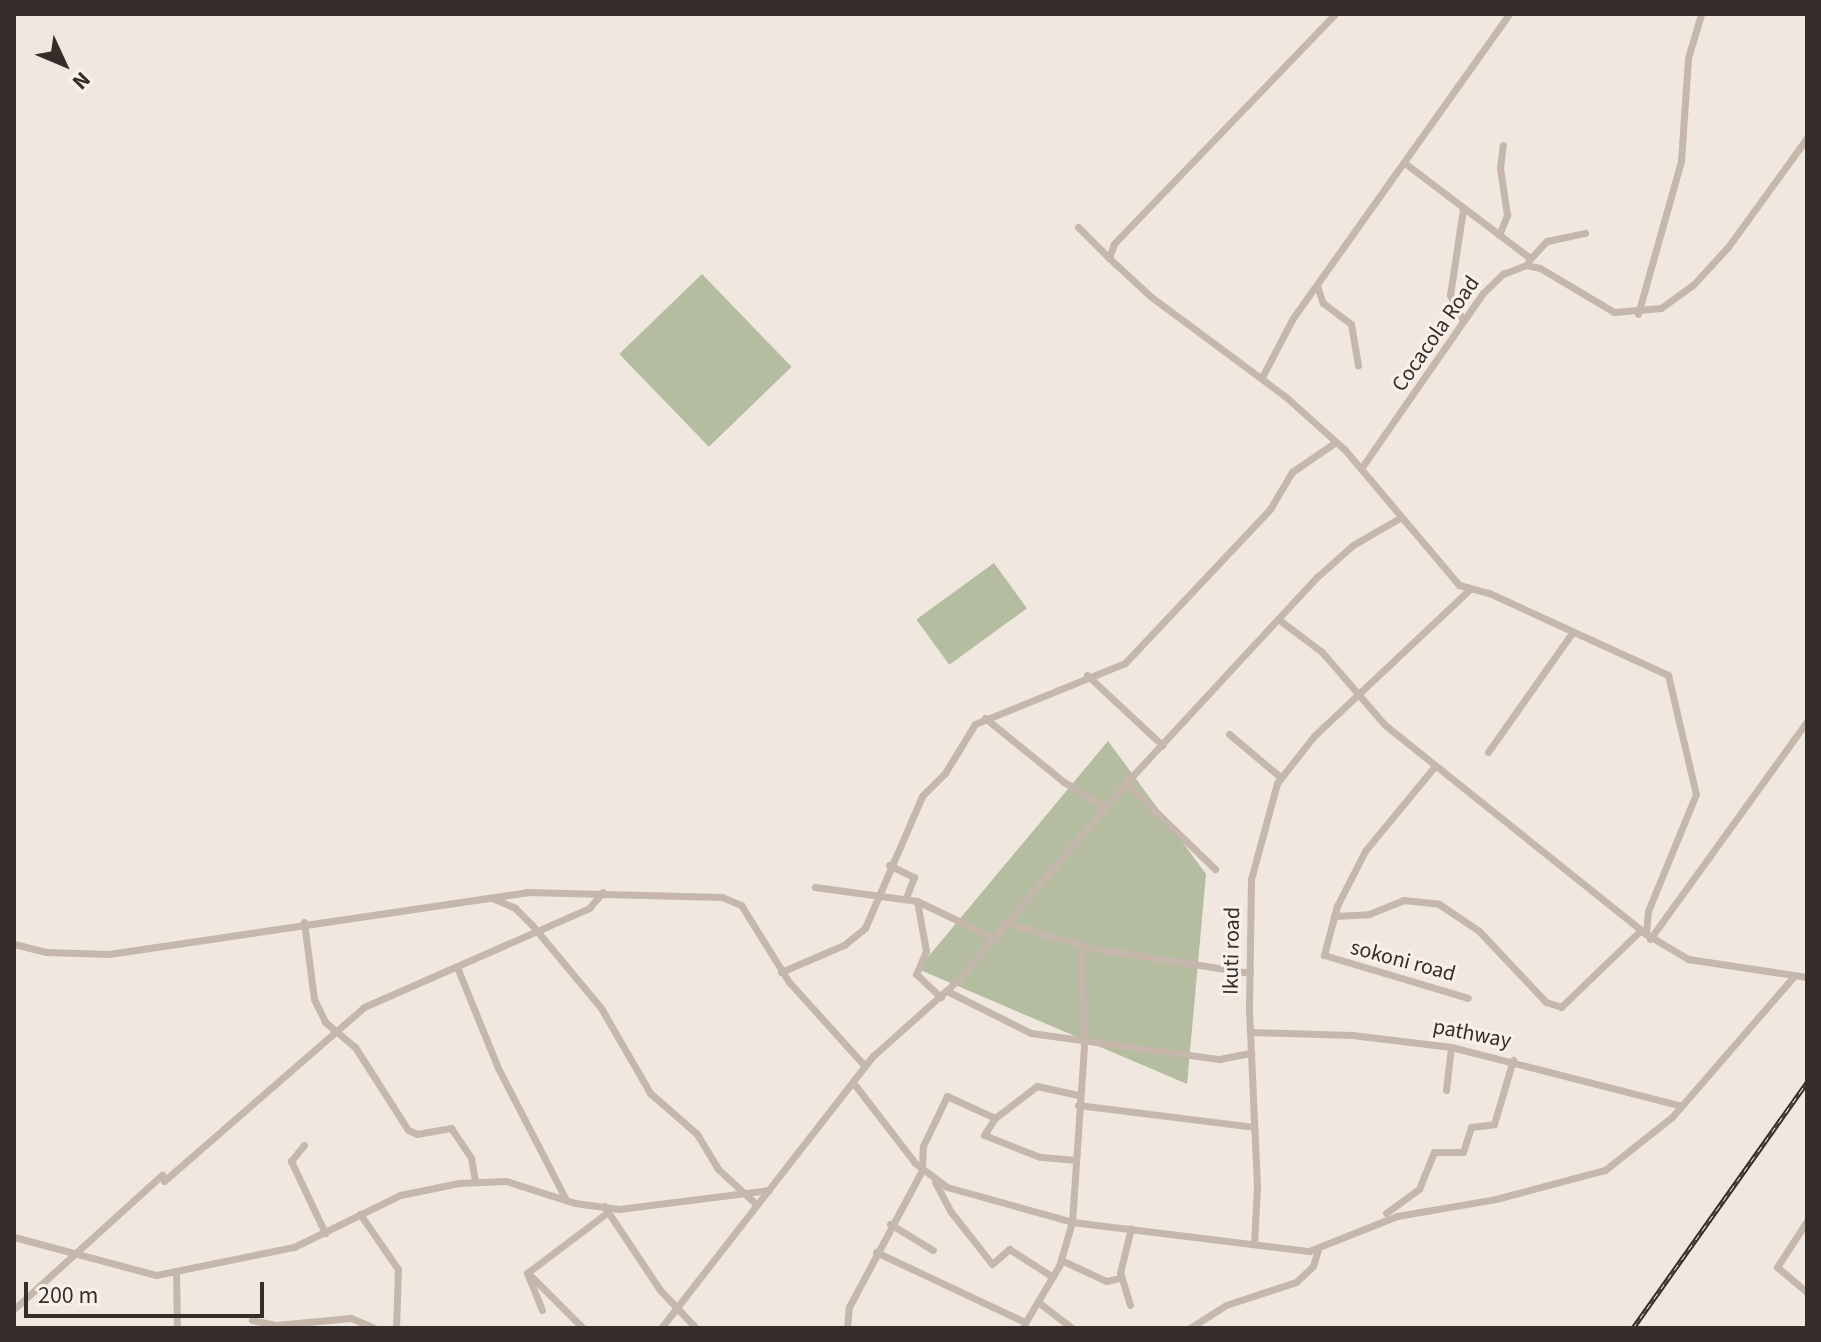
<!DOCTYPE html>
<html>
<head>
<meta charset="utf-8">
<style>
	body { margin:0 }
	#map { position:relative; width:1821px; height:1342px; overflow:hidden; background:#f0e7de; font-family:"Source Sans 3",sans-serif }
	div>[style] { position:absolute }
	.green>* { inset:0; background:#b4bda0; transform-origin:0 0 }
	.minor>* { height:7px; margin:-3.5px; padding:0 3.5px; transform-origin:3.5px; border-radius:3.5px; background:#c6b7ac }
	.rail>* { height:5px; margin-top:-2.5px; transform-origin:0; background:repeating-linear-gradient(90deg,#f8f1ea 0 6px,#352d2a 0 12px); box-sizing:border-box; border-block:2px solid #352d2a }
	span { translate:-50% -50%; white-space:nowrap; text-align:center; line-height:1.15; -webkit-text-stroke:6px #f8f1ea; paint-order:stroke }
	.street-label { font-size:22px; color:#352d2a }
	.frame { position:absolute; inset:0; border:16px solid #352d2a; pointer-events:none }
	.north { position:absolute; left:24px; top:24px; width:80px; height:80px; -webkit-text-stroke:6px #f8f1ea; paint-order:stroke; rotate:134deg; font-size:22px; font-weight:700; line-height:32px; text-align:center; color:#352d2a }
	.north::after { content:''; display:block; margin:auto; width:28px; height:36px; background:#352d2a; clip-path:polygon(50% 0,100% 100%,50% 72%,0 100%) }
	.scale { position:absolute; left:24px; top:1282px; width:240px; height:36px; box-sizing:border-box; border:4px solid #352d2a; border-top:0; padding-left:10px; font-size:24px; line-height:28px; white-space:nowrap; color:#352d2a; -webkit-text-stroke:6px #f8f1ea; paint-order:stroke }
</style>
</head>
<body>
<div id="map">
	<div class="green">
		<div style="left:702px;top:274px;width:129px;height:115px;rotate:46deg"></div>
		<div style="left:994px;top:563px;width:56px;height:96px;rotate:54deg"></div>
		<div style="clip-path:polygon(1108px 741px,1206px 874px,1187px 1084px,918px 969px)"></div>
	</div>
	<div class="minor">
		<div style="left:1335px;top:14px;width:319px;rotate:133.9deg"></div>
		<div style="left:1114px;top:244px;width:15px;rotate:110deg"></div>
		<div style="left:1109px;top:258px;width:56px;rotate:42.8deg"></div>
		<div style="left:1150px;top:296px;width:169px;rotate:36.6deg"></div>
		<div style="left:1286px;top:397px;width:79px;rotate:41.9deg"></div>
		<div style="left:1345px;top:450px;width:177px;rotate:49.8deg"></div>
		<div style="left:1459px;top:585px;width:31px;rotate:15deg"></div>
		<div style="left:1489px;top:593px;width:197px;rotate:24.6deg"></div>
		<div style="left:1668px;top:675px;width:122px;rotate:76.8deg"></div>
		<div style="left:1696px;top:794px;width:126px;rotate:112.3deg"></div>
		<div style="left:1648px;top:911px;width:23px;rotate:95deg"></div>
		<div style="left:1646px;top:934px;width:49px;rotate:30.8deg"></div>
		<div style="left:1688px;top:959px;width:120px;rotate:8.6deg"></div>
		<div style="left:1406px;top:164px;width:156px;rotate:37.2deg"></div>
		<div style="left:1463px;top:209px;width:87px;rotate:98.6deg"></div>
		<div style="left:1450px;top:295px;width:29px;rotate:63deg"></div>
		<div style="left:1078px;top:227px;width:44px;rotate:45deg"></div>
		<div style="left:1499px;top:235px;width:22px;rotate:-68deg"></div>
		<div style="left:1507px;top:215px;width:48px;rotate:-98.5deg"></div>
		<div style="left:1500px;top:168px;width:23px;rotate:-83deg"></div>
		<div style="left:1529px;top:260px;width:26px;rotate:-47deg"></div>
		<div style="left:1547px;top:241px;width:39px;rotate:-12deg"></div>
		<div style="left:1317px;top:286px;width:18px;rotate:71deg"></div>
		<div style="left:1323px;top:303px;width:35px;rotate:37deg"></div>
		<div style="left:1351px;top:324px;width:42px;rotate:80.3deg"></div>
		<div style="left:1638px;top:314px;width:159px;rotate:-74.3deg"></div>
		<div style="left:1681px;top:161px;width:103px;rotate:-86.1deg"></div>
		<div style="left:1688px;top:58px;width:46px;rotate:-73.5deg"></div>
		<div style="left:1262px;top:377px;width:67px;rotate:-62.3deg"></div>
		<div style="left:1293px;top:318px;width:373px;rotate:-54.6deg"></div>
		<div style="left:1362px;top:467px;width:212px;rotate:-55.2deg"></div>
		<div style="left:1483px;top:293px;width:28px;rotate:-44deg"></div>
		<div style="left:1503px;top:274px;width:25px;rotate:-21deg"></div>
		<div style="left:1526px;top:265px;width:14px;rotate:12deg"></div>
		<div style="left:1540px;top:268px;width:86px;rotate:30.7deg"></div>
		<div style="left:1614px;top:312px;width:47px;rotate:-4.9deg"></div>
		<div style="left:1661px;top:308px;width:39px;rotate:-36deg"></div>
		<div style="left:1693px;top:285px;width:52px;rotate:-47.4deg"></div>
		<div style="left:1728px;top:247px;width:135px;rotate:-54.1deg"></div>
		<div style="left:1278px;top:619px;width:55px;rotate:36.9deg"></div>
		<div style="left:1322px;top:652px;width:96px;rotate:49.2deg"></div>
		<div style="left:1385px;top:725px;width:334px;rotate:38.7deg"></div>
		<div style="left:1087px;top:675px;width:103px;rotate:43deg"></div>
		<div style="left:985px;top:718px;width:102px;rotate:39deg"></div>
		<div style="left:1064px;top:782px;width:48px;rotate:31.4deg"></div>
		<div style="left:1229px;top:734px;width:65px;rotate:40deg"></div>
		<div style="left:1488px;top:752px;width:146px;rotate:-54.8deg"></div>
		<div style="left:1435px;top:766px;width:110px;rotate:129.5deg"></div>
		<div style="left:1365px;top:851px;width:62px;rotate:117deg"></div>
		<div style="left:1337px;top:906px;width:51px;rotate:104.9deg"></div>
		<div style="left:1324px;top:955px;width:150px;rotate:16.6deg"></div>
		<div style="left:1126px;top:783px;width:124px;rotate:44deg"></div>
		<div style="left:889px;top:865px;width:28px;rotate:26deg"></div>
		<div style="left:914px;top:877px;width:22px;rotate:111deg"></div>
		<div style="left:815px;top:887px;width:103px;rotate:7.8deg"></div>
		<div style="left:917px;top:901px;width:83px;rotate:25.6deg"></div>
		<div style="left:492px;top:898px;width:25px;rotate:23deg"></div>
		<div style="left:515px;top:908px;width:24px;rotate:45deg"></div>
		<div style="left:532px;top:925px;width:108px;rotate:50.3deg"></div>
		<div style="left:601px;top:1008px;width:98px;rotate:60deg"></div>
		<div style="left:650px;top:1093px;width:62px;rotate:41.1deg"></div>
		<div style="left:697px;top:1134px;width:41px;rotate:59deg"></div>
		<div style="left:718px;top:1169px;width:53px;rotate:42.7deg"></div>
		<div style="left:917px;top:901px;width:51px;rotate:79.8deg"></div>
		<div style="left:926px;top:951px;width:25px;rotate:113deg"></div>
		<div style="left:916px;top:974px;width:34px;rotate:43deg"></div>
		<div style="left:1334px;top:916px;width:35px;rotate:-3deg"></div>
		<div style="left:1369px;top:914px;width:37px;rotate:-22deg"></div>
		<div style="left:1403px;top:900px;width:36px;rotate:6deg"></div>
		<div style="left:1439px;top:904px;width:48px;rotate:34deg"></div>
		<div style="left:1479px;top:931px;width:98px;rotate:46.7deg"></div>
		<div style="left:1546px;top:1002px;width:16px;rotate:18deg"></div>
		<div style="left:1561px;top:1007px;width:111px;rotate:-43.9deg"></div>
		<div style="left:304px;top:922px;width:78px;rotate:82.6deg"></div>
		<div style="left:314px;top:999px;width:25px;rotate:64deg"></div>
		<div style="left:325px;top:1022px;width:39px;rotate:40deg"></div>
		<div style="left:355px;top:1047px;width:98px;rotate:57.4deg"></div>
		<div style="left:408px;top:1130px;width:10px;rotate:24deg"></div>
		<div style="left:417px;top:1134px;width:35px;rotate:-10deg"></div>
		<div style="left:451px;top:1128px;width:36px;rotate:56deg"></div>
		<div style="left:471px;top:1158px;width:23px;rotate:80deg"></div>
		<div style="left:1003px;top:922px;width:93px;rotate:16.3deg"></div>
		<div style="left:1092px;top:948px;width:160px;rotate:9deg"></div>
		<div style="left:1650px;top:939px;width:269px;rotate:-54.2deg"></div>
		<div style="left:14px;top:944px;width:33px;rotate:14deg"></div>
		<div style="left:46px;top:952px;width:63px;rotate:1.8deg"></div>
		<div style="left:109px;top:954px;width:423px;rotate:-8.4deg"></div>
		<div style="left:527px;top:892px;width:195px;rotate:1.5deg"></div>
		<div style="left:722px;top:897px;width:21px;rotate:23deg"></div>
		<div style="left:741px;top:905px;width:91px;rotate:58.1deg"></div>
		<div style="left:789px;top:982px;width:113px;rotate:47.9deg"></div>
		<div style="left:457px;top:967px;width:109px;rotate:67.9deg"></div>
		<div style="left:498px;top:1068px;width:148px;rotate:62.7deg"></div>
		<div style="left:781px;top:972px;width:69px;rotate:-23.2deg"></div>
		<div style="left:844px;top:945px;width:27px;rotate:-39deg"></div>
		<div style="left:865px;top:928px;width:144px;rotate:-66.6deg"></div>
		<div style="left:922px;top:796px;width:33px;rotate:-45deg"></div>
		<div style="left:945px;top:773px;width:57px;rotate:-58.5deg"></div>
		<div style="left:975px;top:724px;width:162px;rotate:-22.1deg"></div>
		<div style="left:1125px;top:663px;width:212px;rotate:-46.7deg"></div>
		<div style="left:1270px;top:509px;width:43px;rotate:-59.3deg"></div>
		<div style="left:1292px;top:472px;width:53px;rotate:-34.3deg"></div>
		<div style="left:947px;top:991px;width:94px;rotate:26.6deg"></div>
		<div style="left:1031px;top:1033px;width:190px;rotate:7.9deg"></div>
		<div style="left:1219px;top:1059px;width:33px;rotate:-11deg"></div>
		<div style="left:1250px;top:1032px;width:102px;rotate:1.7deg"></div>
		<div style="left:1352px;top:1035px;width:100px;rotate:6.9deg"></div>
		<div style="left:1451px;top:1047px;width:238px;rotate:14.3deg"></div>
		<div style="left:855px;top:1085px;width:98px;rotate:52.4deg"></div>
		<div style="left:915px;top:1163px;width:40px;rotate:37deg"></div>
		<div style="left:947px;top:1187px;width:130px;rotate:15.6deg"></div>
		<div style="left:1072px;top:1222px;width:239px;rotate:7deg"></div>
		<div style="left:1309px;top:1251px;width:95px;rotate:-21.7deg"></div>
		<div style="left:1397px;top:1216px;width:100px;rotate:-9.7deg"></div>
		<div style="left:1496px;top:1199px;width:113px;rotate:-14.9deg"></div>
		<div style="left:1605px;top:1170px;width:85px;rotate:-38.3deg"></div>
		<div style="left:1672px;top:1117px;width:186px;rotate:-49.1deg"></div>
		<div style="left:1446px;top:1090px;width:43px;rotate:-83.4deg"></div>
		<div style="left:1078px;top:1105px;width:177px;rotate:7.1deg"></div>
		<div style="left:304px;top:1145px;width:21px;rotate:129deg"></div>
		<div style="left:291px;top:1161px;width:80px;rotate:64.7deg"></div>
		<div style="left:1076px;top:1160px;width:36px;rotate:-175deg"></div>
		<div style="left:1040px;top:1157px;width:60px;rotate:-158.6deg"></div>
		<div style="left:984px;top:1135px;width:20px;rotate:-57deg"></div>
		<div style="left:995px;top:1118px;width:53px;rotate:-37.3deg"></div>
		<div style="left:1037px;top:1086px;width:42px;rotate:12.4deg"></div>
		<div style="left:164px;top:1181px;width:265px;rotate:-41deg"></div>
		<div style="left:364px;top:1007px;width:246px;rotate:-23.7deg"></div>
		<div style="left:589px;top:908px;width:21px;rotate:-49deg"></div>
		<div style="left:935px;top:1182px;width:34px;rotate:62deg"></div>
		<div style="left:951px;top:1212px;width:66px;rotate:51.7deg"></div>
		<div style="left:992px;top:1264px;width:23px;rotate:-41deg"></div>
		<div style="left:1009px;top:1249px;width:52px;rotate:32.5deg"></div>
		<div style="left:604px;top:1206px;width:101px;rotate:56.3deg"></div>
		<div style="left:660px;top:1290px;width:52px;rotate:46.5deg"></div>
		<div style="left:1386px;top:1213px;width:41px;rotate:-36deg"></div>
		<div style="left:1419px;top:1189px;width:40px;rotate:-68deg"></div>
		<div style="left:1434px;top:1152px;width:29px"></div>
		<div style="left:1463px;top:1152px;width:26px;rotate:-72deg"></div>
		<div style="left:1471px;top:1127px;width:23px;rotate:-7deg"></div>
		<div style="left:1494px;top:1124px;width:67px;rotate:-73.5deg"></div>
		<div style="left:360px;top:1214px;width:67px;rotate:55.4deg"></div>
		<div style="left:398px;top:1269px;width:59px;rotate:91.9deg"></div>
		<div style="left:1807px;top:1221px;width:55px;rotate:123.1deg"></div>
		<div style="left:1777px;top:1267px;width:39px;rotate:40deg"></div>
		<div style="left:890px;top:1224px;width:50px;rotate:31.2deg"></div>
		<div style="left:14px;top:1237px;width:147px;rotate:15deg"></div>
		<div style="left:156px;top:1275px;width:141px;rotate:-11.5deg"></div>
		<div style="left:294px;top:1247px;width:118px;rotate:-26.1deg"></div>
		<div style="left:400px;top:1195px;width:60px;rotate:-11.5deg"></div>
		<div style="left:459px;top:1183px;width:47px;rotate:-2.4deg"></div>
		<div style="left:506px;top:1181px;width:72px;rotate:17.7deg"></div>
		<div style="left:575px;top:1203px;width:44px;rotate:7.8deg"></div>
		<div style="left:619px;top:1209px;width:151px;rotate:-7.2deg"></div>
		<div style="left:1254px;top:1244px;width:58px;rotate:-87deg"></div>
		<div style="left:1257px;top:1186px;width:178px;rotate:-92.6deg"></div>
		<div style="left:1249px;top:1008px;width:129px;rotate:-89.1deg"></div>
		<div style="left:1251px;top:879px;width:99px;rotate:-74.8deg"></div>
		<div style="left:1277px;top:783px;width:60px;rotate:-51.8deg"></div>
		<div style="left:1314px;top:736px;width:212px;rotate:-43.3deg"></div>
		<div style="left:876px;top:1252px;width:165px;rotate:25.2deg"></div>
		<div style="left:1061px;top:1260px;width:50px;rotate:25deg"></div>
		<div style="left:1106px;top:1281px;width:14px;rotate:-12deg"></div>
		<div style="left:176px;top:1271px;width:57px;rotate:89deg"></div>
		<div style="left:532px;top:1277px;width:72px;rotate:45deg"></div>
		<div style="left:1038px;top:1302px;width:43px;rotate:37.4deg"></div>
		<div style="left:1130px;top:1305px;width:34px;rotate:-107deg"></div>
		<div style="left:1120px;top:1273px;width:46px;rotate:-76.3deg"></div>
		<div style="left:14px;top:1309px;width:200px;rotate:-42.2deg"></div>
		<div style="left:542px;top:1310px;width:40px;rotate:-112deg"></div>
		<div style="left:527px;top:1273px;width:101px;rotate:-37deg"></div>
		<div style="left:252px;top:1320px;width:25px;rotate:12deg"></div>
		<div style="left:276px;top:1325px;width:75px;rotate:-5.3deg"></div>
		<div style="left:351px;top:1318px;width:26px;rotate:23deg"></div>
		<div style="left:661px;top:1328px;width:345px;rotate:-52.1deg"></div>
		<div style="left:873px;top:1056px;width:114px;rotate:-41.8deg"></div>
		<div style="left:958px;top:980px;width:259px;rotate:-49.5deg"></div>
		<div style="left:1126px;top:783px;width:281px;rotate:-47.2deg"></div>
		<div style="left:1317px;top:577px;width:48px;rotate:-41.6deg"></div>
		<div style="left:1353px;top:545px;width:54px;rotate:-29.9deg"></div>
		<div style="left:847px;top:1328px;width:21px;rotate:-85deg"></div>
		<div style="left:849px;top:1307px;width:155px;rotate:-61.9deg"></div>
		<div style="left:922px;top:1170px;width:24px;rotate:-88deg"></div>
		<div style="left:923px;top:1146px;width:55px;rotate:-64.4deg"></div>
		<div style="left:947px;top:1096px;width:53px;rotate:24.6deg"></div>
		<div style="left:1022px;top:1328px;width:72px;rotate:-59.2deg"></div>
		<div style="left:1059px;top:1266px;width:46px;rotate:-73.5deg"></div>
		<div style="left:1072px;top:1222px;width:175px;rotate:-86.1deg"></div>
		<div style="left:1084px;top:1047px;width:103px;rotate:-91.7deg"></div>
		<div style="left:1190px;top:1328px;width:43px;rotate:-32.6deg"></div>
		<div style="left:1226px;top:1305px;width:74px;rotate:-18.2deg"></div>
		<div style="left:1296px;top:1282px;width:23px;rotate:-43deg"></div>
		<div style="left:1313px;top:1266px;width:17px;rotate:-73deg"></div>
	</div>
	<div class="rail">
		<div style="left:1633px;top:1328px;width:301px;rotate:-54.7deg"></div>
	</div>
	<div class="street-label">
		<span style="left:1436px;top:334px;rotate:-55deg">Cocacola Road</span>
		<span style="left:1232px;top:951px;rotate:-89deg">Ikuti road</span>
		<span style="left:1403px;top:961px;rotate:15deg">sokoni road</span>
		<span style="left:1472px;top:1034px;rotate:11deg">pathway</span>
	</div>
	<div class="frame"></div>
	<div class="north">N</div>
	<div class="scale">200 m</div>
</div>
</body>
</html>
